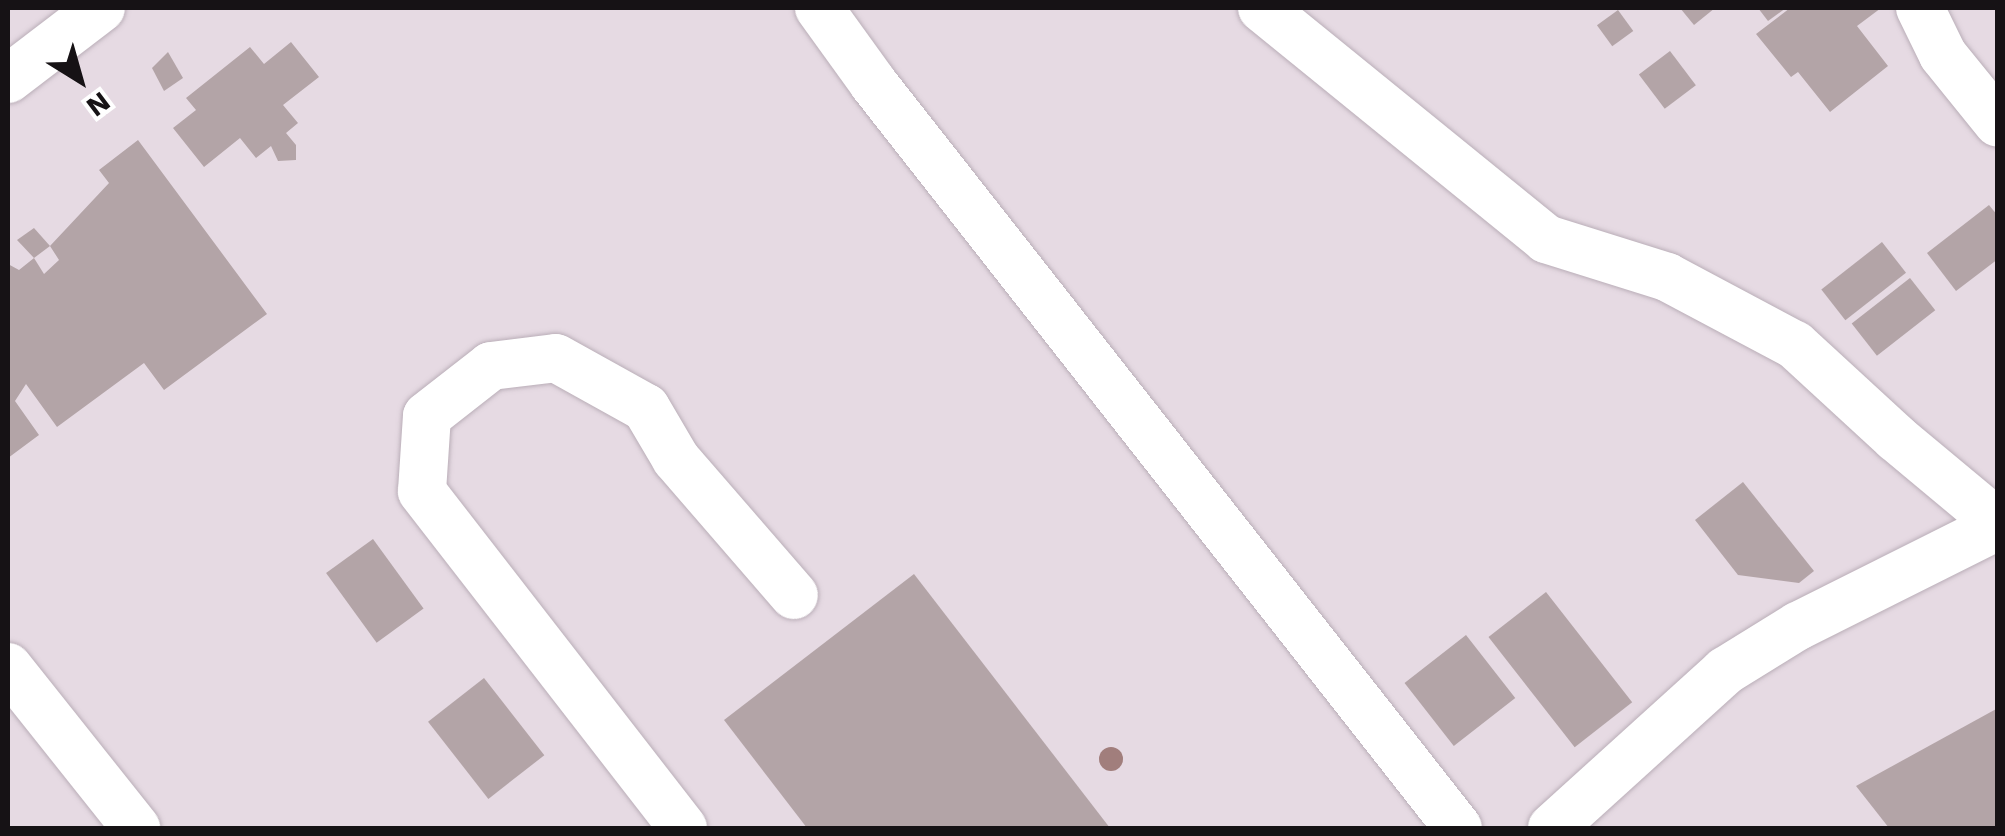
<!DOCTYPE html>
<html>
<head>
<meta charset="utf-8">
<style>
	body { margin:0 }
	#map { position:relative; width:2005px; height:836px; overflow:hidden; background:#e6dae3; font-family:"Work Sans",sans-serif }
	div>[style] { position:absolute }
	.building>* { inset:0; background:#b3a4a7; transform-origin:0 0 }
	.roads { filter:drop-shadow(0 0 2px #baaeb8) drop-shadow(0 0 2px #baaeb8) }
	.minor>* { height:48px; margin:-24px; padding:0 24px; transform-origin:24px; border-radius:24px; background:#fff }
	.trees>* { width:24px; height:24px; margin:-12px; border-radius:50%; background:#a17e7c }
	span { translate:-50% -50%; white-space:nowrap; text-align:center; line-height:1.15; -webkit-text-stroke:8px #fff; paint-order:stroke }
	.frame { position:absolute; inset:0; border:10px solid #161215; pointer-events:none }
	.north { position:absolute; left:30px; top:30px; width:100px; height:100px; -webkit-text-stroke:8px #fff; paint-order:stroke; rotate:143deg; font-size:28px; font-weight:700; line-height:40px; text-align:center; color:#161215 }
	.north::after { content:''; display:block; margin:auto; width:35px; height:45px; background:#161215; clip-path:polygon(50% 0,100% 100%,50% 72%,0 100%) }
</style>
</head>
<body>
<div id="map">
	<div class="building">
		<div style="clip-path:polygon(1680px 8px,1715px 8px,1694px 25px)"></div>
		<div style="clip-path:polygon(1758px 8px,1786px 8px,1768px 21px)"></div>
		<div style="clip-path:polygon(1790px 8px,1881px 8px,1857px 26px,1888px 66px,1830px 112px,1798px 72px,1791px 77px,1756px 34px)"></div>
		<div style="left:1618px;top:10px;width:26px;height:26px;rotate:54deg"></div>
		<div style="clip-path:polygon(291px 42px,319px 77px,283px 105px,298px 123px,286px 133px,296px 145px,296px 160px,278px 161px,271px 146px,256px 158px,240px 138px,204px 167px,173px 128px,196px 110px,186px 98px,250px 47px,264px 64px)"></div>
		<div style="left:1670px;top:51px;width:43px;height:39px;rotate:53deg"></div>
		<div style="clip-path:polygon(168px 52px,183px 78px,164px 91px,152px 68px)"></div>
		<div style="clip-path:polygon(138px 140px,267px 314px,164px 390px,144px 363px,57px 427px,26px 384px,15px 401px,39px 435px,8px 458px,8px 264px,19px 270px,34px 258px,44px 274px,59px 260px,50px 246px,109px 183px,99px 170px)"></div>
		<div style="clip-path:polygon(1989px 205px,1998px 216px,1998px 259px,1956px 291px,1927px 253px)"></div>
		<div style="clip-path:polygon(34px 228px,50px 246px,34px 258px,17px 240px)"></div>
		<div style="left:1882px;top:242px;width:39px;height:77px;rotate:52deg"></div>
		<div style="left:1910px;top:278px;width:41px;height:74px;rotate:52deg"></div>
		<div style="clip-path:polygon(1743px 482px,1814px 571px,1799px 583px,1738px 575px,1695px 520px)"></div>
		<div style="left:373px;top:539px;width:86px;height:58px;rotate:54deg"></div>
		<div style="clip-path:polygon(914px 574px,1110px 828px,807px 828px,724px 720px)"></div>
		<div style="left:1546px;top:592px;width:140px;height:73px;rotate:52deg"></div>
		<div style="left:1466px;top:635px;width:80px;height:78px;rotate:52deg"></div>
		<div style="left:484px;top:678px;width:98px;height:71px;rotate:52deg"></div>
		<div style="clip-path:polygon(1998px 708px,1998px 828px,1889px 828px,1856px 786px)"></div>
	</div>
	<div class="roads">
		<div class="minor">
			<div style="left:819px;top:8px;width:92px;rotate:54.2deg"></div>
			<div style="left:873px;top:83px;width:947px;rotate:51.86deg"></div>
			<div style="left:1262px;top:8px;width:366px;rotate:39.1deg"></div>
			<div style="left:1546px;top:239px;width:127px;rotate:17.4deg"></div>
			<div style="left:1667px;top:277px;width:145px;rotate:28deg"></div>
			<div style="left:1795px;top:345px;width:137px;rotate:42.6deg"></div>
			<div style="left:1896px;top:438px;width:133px;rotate:39.8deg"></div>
			<div style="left:1920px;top:8px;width:52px;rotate:63.9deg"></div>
			<div style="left:1943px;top:55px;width:87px;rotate:51deg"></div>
			<div style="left:8px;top:79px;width:117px;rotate:-37.4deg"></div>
			<div style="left:8px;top:667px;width:206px;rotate:51.5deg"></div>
			<div style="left:683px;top:828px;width:426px;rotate:-127.8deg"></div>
			<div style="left:422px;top:491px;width:75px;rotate:-86.2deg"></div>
			<div style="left:427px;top:416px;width:81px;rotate:-38deg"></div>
			<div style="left:491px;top:366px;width:65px;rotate:-7deg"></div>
			<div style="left:556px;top:358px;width:103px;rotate:29.1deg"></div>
			<div style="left:646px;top:408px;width:59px;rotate:59.5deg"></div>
			<div style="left:676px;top:459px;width:180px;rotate:49.1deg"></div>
			<div style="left:1552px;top:828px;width:234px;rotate:-42.2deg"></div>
			<div style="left:1725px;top:671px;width:86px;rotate:-31.7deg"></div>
			<div style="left:1798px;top:626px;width:224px;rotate:-26.6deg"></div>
		</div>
	</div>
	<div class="trees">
		<div style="left:1111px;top:759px"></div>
	</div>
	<div class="frame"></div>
	<div class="north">N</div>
</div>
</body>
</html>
